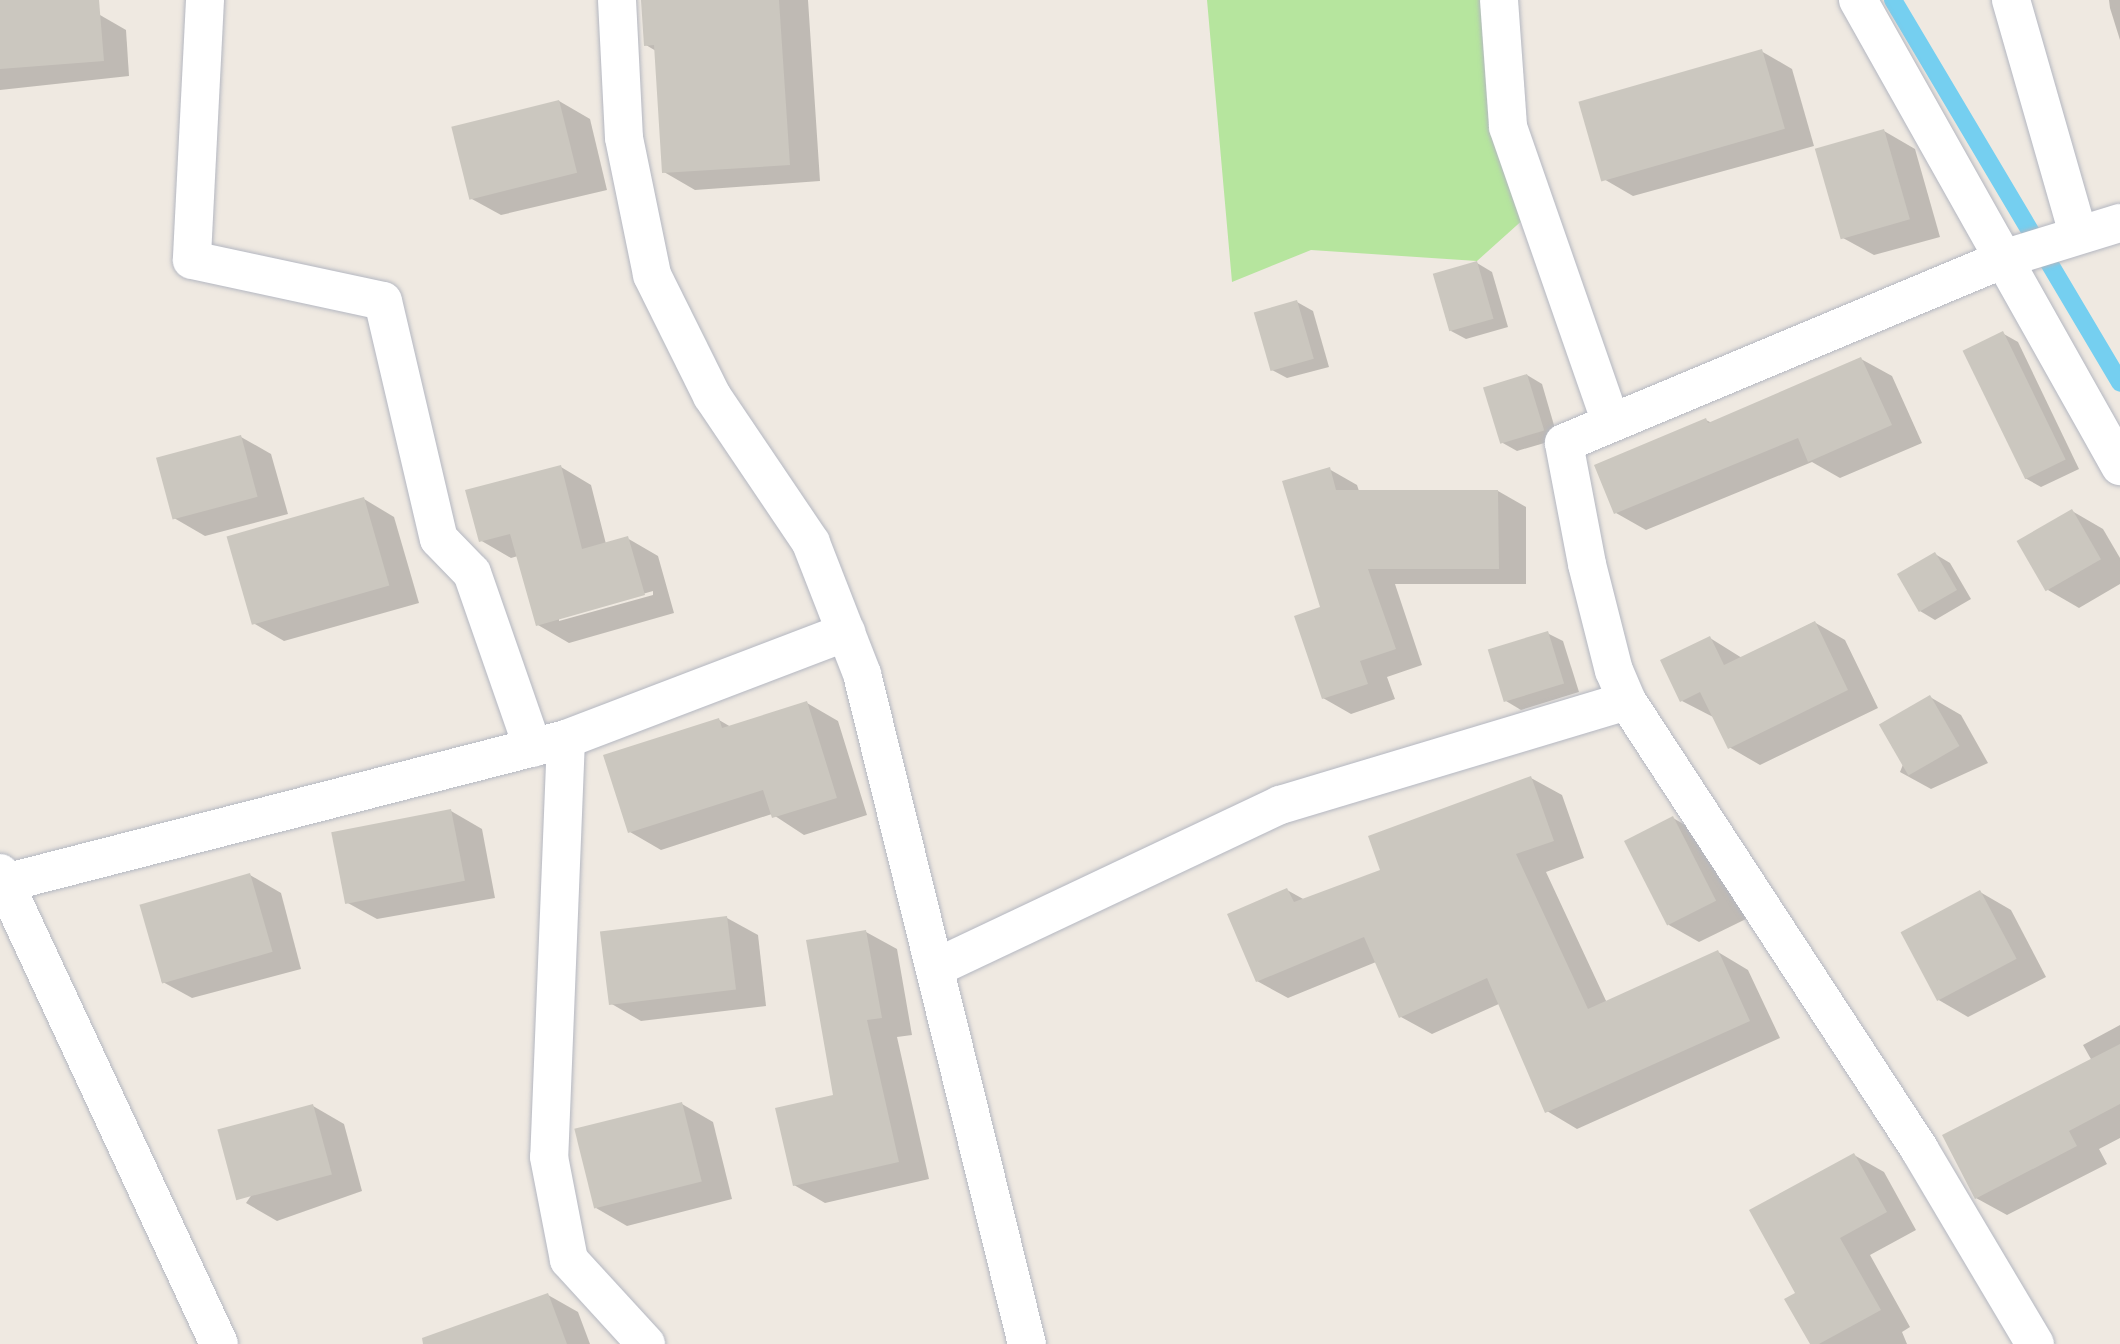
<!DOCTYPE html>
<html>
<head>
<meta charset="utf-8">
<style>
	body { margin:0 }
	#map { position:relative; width:2120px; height:1344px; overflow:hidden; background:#efe9e1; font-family:"Golos Text",sans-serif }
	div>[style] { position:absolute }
	.green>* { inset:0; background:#b6e59e }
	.shadow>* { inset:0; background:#0003 }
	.stream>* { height:18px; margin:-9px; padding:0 9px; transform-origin:9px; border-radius:9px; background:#75cff0 }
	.building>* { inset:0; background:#cbc7bf; transform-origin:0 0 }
	.roads { filter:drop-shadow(0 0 2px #b4b7c1) drop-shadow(0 0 2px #b4b7c1) }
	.minor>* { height:38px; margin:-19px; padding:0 19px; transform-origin:19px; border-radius:19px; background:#fff }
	span { translate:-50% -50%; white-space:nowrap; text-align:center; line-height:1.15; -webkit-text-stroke:6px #fff; paint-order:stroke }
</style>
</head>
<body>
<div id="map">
	<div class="green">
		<div style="clip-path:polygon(1207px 0,1499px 0,1536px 208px,1477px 261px,1311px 250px,1232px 282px)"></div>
	</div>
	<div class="shadow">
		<div style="clip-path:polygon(0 0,74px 0,126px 30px,129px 76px,0 90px)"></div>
		<div style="clip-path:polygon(643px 0,808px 0,820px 181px,695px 190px,664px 172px,656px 51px,646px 45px)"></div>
		<div style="clip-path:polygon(2109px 0,2120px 0,2120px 40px,2110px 8px)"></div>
		<div style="clip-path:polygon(1761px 51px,1792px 69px,1814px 146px,1633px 196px,1602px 178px)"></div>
		<div style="clip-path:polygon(559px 101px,590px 119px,607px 190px,501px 215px,470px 198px)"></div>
		<div style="clip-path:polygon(1884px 131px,1915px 149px,1940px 237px,1874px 255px,1843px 238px)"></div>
		<div style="clip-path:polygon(1477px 263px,1492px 272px,1508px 327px,1466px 339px,1451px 331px)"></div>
		<div style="clip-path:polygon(1297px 302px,1313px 311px,1329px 367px,1287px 378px,1272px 370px)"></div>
		<div style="clip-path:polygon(2002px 333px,2018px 342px,2079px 469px,2041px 487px,2025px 478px)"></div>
		<div style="clip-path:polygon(1861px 359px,1892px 376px,1922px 443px,1840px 478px,1812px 462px,1646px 530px,1616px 513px,1706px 420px,1712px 423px)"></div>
		<div style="clip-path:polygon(1527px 375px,1542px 384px,1558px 439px,1517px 451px,1501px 442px)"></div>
		<div style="clip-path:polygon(241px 437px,271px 454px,288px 514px,205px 536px,174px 518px)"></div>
		<div style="clip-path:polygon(evenodd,561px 467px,591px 485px,606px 544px,627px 538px,658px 556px,674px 613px,569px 643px,538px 625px,518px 556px,511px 558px,480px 540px,561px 467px,653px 591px,653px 595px,559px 621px,559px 618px,653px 591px)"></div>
		<div style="clip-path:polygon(1329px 469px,1357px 485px,1359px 491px,1498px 491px,1526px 507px,1526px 584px,1395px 584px,1422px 665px,1387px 677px,1395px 699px,1351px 714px,1323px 698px,1322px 608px)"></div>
		<div style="clip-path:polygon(364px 499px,394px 517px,419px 603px,284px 641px,253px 623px)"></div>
		<div style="clip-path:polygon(2072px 511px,2103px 529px,2120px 558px,2120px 584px,2079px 608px,2048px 590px)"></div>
		<div style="clip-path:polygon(1935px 554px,1950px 563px,1971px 599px,1935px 620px,1920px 611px)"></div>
		<div style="clip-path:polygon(1814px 622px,1845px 640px,1878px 708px,1760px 765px,1729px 747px,1715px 718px,1682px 701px,1710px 638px,1742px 658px)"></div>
		<div style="clip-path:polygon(1547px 633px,1563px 641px,1579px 692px,1521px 710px,1506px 701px)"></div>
		<div style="clip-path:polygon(1930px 697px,1961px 715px,1988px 763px,1931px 789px,1900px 772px)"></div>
		<div style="clip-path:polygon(807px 703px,838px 721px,867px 815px,804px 835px,772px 814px,661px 850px,630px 832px,719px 720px,731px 727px)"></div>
		<div style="clip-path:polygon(1531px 778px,1562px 795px,1584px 858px,1546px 872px,1607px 1003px,1718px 952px,1748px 970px,1780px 1038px,1577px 1129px,1547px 1111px,1501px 1003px,1432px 1034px,1401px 1017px,1376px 962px,1288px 998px,1257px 981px,1287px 890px,1305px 900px,1383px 871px)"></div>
		<div style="clip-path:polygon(451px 811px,482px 829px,495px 898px,377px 919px,346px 902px)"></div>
		<div style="clip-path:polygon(1673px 818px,1704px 836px,1746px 919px,1699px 942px,1669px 925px)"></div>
		<div style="clip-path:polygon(250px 875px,281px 893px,301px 969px,192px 998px,161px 981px)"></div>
		<div style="clip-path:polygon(1980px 892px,2011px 910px,2046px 977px,1968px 1017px,1937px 999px)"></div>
		<div style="clip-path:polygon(727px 918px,758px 935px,766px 1006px,641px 1021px,610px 1003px)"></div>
		<div style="clip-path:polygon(866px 932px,897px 949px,912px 1035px,897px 1037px,929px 1179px,825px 1203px,794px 1185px,835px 1096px)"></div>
		<div style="clip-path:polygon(2120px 1025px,2120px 1138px,2099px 1149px,2107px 1164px,2007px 1215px,1976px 1198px,2092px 1061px,2083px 1045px)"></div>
		<div style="clip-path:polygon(682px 1104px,713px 1122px,732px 1199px,627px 1226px,596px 1208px)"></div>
		<div style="clip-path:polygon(313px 1106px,344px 1124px,362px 1191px,277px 1221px,246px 1203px)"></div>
		<div style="clip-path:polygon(1854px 1155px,1884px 1172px,1916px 1230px,1870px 1255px,1910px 1327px,1902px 1332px,1907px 1344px,1812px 1344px,1798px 1294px)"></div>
		<div style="clip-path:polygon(548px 1295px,578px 1312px,590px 1344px,473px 1344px)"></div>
	</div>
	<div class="stream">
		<div style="left:1893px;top:0;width:445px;rotate:59.3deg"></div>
	</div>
	<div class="building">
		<div style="clip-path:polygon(0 0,99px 0,104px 61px,0 69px)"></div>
		<div style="clip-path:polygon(641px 0,779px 0,790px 165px,662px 173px,654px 45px,644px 46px)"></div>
		<div style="left:1762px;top:49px;width:83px;height:191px;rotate:74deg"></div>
		<div style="left:559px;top:100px;width:75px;height:111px;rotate:76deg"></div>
		<div style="left:1884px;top:129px;width:94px;height:72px;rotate:74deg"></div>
		<div style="left:1477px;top:261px;width:60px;height:46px;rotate:74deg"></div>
		<div style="left:1297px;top:300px;width:61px;height:45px;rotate:74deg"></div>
		<div style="left:2003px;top:331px;width:143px;height:45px;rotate:64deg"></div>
		<div style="clip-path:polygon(1861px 357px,1892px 425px,1808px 462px,1798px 438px,1614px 514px,1594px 465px,1706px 418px,1708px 423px)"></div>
		<div style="left:1527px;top:374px;width:59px;height:46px;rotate:73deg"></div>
		<div style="left:241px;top:435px;width:64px;height:88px;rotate:75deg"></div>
		<div style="clip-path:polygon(561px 465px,582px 549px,628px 536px,645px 595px,536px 626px,510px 534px,479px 542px,465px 490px)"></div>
		<div style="clip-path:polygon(1330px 467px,1336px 490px,1498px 490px,1499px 569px,1368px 569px,1396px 649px,1360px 661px,1368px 684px,1322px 699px,1294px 616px,1320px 607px,1282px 481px)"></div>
		<div style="left:364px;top:497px;width:92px;height:143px;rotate:74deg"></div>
		<div style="left:2072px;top:509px;width:58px;height:64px;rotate:60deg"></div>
		<div style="left:1935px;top:552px;width:44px;height:44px;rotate:60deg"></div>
		<div style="clip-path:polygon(1815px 621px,1848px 690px,1728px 749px,1700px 692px,1680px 702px,1660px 660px,1710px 636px,1724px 665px)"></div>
		<div style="left:1548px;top:631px;width:55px;height:63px;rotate:73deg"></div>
		<div style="left:1930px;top:695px;width:59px;height:59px;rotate:60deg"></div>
		<div style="clip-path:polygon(807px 701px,837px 798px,772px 818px,763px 790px,628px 833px,603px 755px,719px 718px,722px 728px)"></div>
		<div style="clip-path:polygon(1531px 776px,1554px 841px,1516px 854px,1588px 1009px,1718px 950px,1750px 1021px,1545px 1113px,1487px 978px,1399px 1018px,1364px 937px,1256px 982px,1227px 914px,1287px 888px,1294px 902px,1380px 870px,1368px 836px)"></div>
		<div style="left:451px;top:809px;width:73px;height:122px;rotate:79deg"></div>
		<div style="left:1673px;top:816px;width:95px;height:55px;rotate:63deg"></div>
		<div style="left:250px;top:873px;width:82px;height:115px;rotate:74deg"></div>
		<div style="left:1980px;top:890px;width:78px;height:90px;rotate:62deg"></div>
		<div style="left:727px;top:916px;width:74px;height:128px;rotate:83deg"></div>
		<div style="clip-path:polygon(866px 930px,882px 1018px,867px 1020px,899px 1162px,793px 1186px,775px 1108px,833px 1095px,806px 940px)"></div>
		<div style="clip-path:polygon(2120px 1044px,2120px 1104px,2069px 1131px,2077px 1146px,1975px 1199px,1942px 1135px)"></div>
		<div style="left:682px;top:1102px;width:82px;height:111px;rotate:76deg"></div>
		<div style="left:313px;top:1104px;width:73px;height:99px;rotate:75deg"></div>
		<div style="clip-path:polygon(1854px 1153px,1887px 1212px,1840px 1238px,1881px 1310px,1819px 1344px,1810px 1344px,1784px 1299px,1795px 1293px,1749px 1210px)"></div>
		<div style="clip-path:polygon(548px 1293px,567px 1344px,423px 1344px,422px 1338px)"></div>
	</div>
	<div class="roads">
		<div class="minor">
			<div style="left:205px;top:0;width:260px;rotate:92.9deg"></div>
			<div style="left:192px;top:260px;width:195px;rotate:12.1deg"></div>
			<div style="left:383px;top:301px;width:244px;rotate:76.8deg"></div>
			<div style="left:439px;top:539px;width:47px;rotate:45.9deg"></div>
			<div style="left:472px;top:573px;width:185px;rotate:70.8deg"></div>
			<div style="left:617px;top:0;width:138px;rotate:87.1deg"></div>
			<div style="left:624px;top:138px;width:140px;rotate:78.4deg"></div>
			<div style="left:652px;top:275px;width:135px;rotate:63.6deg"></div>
			<div style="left:712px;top:396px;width:177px;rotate:56deg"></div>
			<div style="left:811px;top:543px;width:141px;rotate:68.7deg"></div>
			<div style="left:862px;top:674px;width:690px;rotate:76.17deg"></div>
			<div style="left:1499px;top:0;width:127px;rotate:85.9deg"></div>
			<div style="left:1508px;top:127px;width:313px;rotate:70.8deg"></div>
			<div style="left:1858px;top:0;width:535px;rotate:60.65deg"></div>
			<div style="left:2011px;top:0;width:243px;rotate:74deg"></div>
			<div style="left:566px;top:739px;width:418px;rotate:92.3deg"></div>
			<div style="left:549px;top:1157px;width:105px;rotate:79deg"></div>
			<div style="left:569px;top:1260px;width:114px;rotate:47.5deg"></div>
			<div style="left:0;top:873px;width:519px;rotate:65.06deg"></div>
			<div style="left:5px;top:883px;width:579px;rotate:-14.4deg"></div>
			<div style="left:566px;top:739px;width:300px;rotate:-20.9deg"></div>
			<div style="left:935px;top:968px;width:382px;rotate:-25.3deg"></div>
			<div style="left:1280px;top:805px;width:362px;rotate:-16.7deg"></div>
			<div style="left:2035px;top:1344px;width:226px;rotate:-120.7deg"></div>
			<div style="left:1920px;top:1150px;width:536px;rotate:-123.13deg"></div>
			<div style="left:1627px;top:701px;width:33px;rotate:-113deg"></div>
			<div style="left:1614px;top:671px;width:110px;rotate:-104.2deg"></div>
			<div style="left:1587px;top:564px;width:123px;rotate:-100.8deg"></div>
			<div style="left:1564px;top:443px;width:479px;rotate:-22.7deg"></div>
			<div style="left:2006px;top:258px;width:119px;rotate:-17.1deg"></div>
		</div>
	</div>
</div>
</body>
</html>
